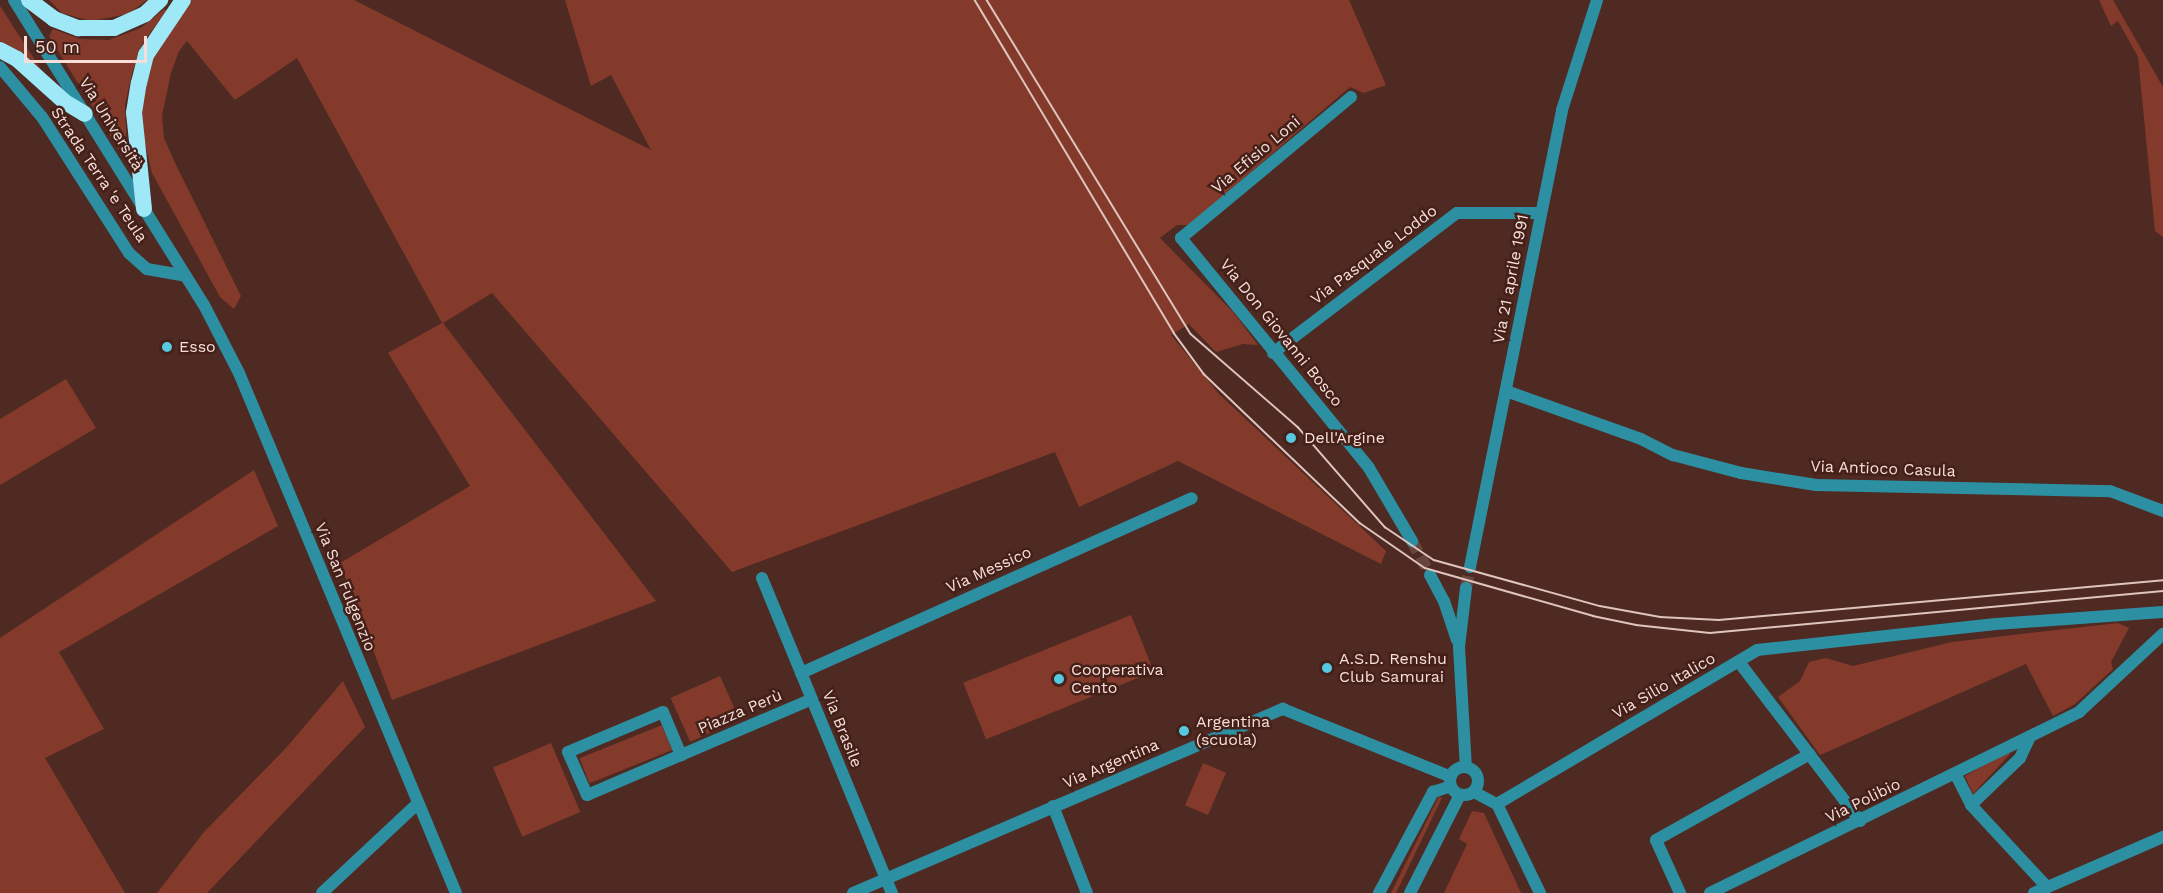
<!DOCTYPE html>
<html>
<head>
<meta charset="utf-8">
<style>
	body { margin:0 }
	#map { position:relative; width:2163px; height:893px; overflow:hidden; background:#4f2a22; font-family:"Work Sans",sans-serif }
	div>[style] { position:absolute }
	.green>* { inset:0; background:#833a2a; transform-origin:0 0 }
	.minor-tunnel>* { height:12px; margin-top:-6px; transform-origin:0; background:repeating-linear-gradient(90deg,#68453d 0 12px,transparent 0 18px) }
	.minor>* { height:12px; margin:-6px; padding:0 6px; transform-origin:6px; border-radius:6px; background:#2c8fa2 }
	.tertiary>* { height:12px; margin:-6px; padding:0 6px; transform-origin:6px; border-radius:6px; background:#2c8fa2 }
	.tertiary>.ring { margin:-6px; padding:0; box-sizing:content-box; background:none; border:12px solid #2c8fa2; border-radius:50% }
	.trunk>* { height:16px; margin:-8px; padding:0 8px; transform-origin:8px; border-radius:8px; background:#9ee8f8 }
	.tram>* { height:1.5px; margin:-0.75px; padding:0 0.75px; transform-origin:0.75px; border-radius:0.75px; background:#dfc5bf }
	.dots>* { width:16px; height:16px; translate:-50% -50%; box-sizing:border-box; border:3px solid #442019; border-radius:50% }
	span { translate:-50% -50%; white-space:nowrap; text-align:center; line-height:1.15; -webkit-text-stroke:5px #442019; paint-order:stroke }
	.street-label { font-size:16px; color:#f7ded9 }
	.poi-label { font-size:16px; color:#f7ded9 }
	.left { translate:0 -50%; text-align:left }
	.scale { position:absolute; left:24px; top:36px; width:123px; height:27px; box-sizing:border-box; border:3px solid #f7ded9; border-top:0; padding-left:8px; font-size:18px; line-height:21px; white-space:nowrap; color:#f7ded9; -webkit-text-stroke:4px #442019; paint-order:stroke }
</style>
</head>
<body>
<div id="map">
	<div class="green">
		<div style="clip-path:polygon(49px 0,147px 0,128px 14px,91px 21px,62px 13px)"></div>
		<div style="clip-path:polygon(191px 0,354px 0,651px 150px,611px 75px,591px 86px,565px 0,1349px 0,1386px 85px,1364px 93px,1350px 87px,1189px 225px,1177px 225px,1160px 238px,1233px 312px,1258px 345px,1243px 344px,1216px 352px,1189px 324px,1171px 335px,1219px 394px,1386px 551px,1381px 564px,1178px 461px,1079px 507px,1055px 452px,732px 572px,492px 293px,443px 323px,656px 601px,392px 700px,340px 563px,470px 486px,388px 353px,442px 323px,297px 58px,235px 100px,187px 41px,179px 51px,171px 73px,162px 116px,164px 138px,176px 165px,241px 296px,234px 309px,220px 297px,152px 173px,140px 123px,146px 75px,161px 39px)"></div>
		<div style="clip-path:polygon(2099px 0,2113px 0,2163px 87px,2163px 237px,2155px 231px,2138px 57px,2118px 21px,2111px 26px)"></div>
		<div style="clip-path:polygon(0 6px,42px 71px,0 41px)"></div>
		<div style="clip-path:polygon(164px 9px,167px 11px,144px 41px,132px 73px,125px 105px,127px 153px,122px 155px,49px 36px,53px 29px,80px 39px,109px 40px,141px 28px)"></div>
		<div style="clip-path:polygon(66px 379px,96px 428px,0 485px,0 419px)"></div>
		<div style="clip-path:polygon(254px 470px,278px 526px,59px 652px,104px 729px,45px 758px,125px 893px,0 893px,0 638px)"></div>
		<div style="left:1131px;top:615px;width:61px;height:181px;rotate:68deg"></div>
		<div style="clip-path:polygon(2118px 623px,2129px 628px,2111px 662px,2113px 669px,2075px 704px,2053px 716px,2026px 664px,1820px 755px,1778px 697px,1800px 681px,1809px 662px,1826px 658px,1853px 666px,1952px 642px)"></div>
		<div style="left:720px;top:676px;width:48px;height:54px;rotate:66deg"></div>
		<div style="clip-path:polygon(343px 681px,365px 727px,207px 893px,157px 893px,204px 832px,286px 748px)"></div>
		<div style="left:662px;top:725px;width:27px;height:89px;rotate:68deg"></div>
		<div style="left:551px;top:743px;width:75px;height:63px;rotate:67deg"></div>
		<div style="clip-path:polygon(2008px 752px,2010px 754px,1973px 794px,1965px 776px)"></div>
		<div style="left:1203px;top:763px;width:25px;height:46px;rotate:23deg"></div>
		<div style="clip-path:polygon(1439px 796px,1442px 798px,1396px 893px,1391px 893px)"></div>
		<div style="clip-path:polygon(1472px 811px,1484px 813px,1521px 893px,1444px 893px,1467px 844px,1459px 839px)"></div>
	</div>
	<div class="minor-tunnel">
		<div style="left:1412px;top:541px;width:38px;rotate:62deg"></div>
		<div style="left:1466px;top:588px;width:21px;rotate:-79deg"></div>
	</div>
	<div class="minor">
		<div style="left:0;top:67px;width:65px;rotate:50deg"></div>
		<div style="left:42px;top:117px;width:161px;rotate:57.4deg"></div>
		<div style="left:129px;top:253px;width:24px;rotate:42deg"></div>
		<div style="left:147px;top:269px;width:39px;rotate:10deg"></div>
		<div style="left:1351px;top:97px;width:221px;rotate:140.3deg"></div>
		<div style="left:1181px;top:238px;width:297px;rotate:50.7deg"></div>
		<div style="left:1369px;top:468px;width:85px;rotate:59.5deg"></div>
		<div style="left:1273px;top:353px;width:231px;rotate:-37.3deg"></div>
		<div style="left:1457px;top:213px;width:84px"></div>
		<div style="left:1506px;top:391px;width:143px;rotate:19.6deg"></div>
		<div style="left:1641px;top:439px;width:36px;rotate:27deg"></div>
		<div style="left:1673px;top:455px;width:70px;rotate:14.8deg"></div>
		<div style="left:1741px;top:473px;width:76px;rotate:9.1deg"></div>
		<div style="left:1816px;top:485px;width:294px;rotate:1.2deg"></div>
		<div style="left:2110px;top:491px;width:57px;rotate:20.7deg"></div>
		<div style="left:1470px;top:567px;width:466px;rotate:-78.6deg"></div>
		<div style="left:1562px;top:110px;width:115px;rotate:-72.3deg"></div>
		<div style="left:1430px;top:575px;width:30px;rotate:62deg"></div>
		<div style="left:1444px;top:601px;width:41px;rotate:71.6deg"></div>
		<div style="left:762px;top:578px;width:341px;rotate:67.6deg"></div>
		<div style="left:1466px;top:588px;width:59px;rotate:96.8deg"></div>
		<div style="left:1459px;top:647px;width:120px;rotate:86.7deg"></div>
		<div style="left:1739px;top:662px;width:200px;rotate:52.7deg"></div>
		<div style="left:801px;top:673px;width:428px;rotate:-24.1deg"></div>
		<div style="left:663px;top:712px;width:47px;rotate:67.3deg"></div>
		<div style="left:681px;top:755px;width:102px;rotate:156.9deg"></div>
		<div style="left:587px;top:795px;width:47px;rotate:-113.8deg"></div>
		<div style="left:568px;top:752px;width:103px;rotate:-22.8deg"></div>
		<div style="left:681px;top:755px;width:142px;rotate:-23.1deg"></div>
		<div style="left:1956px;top:775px;width:34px;rotate:63deg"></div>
		<div style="left:1971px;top:805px;width:112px;rotate:47.2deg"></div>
		<div style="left:1497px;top:804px;width:302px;rotate:-30.6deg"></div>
		<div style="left:1757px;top:650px;width:240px;rotate:-6.2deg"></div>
		<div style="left:1996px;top:624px;width:167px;rotate:-4.1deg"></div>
		<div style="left:1971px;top:805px;width:68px;rotate:-43.8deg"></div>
		<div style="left:2020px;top:758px;width:23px;rotate:-65deg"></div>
		<div style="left:1053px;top:806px;width:93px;rotate:68.7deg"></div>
		<div style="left:322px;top:893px;width:130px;rotate:-43.1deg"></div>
		<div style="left:853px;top:893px;width:468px;rotate:-23.2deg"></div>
		<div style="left:1283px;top:709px;width:181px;rotate:22deg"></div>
		<div style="left:1680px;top:893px;width:58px;rotate:-114.4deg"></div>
		<div style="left:1656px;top:840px;width:176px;rotate:-29.2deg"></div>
		<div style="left:1710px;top:893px;width:411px;rotate:-26.1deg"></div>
		<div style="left:2079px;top:712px;width:115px;rotate:-42.9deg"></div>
		<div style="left:2034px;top:893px;width:141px;rotate:-23.5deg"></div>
	</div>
	<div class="tertiary">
		<div style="left:14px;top:0;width:359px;rotate:58.1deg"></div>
		<div style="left:204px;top:305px;width:76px;rotate:62.8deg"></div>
		<div style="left:239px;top:373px;width:563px;rotate:67.35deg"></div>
		<div class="ring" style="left:1450px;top:767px;width:16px;height:16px"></div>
		<div style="left:1474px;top:792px;width:26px;rotate:28deg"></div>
		<div style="left:1497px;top:804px;width:99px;rotate:64.2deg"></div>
		<div style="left:1379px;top:893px;width:115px;rotate:-61.9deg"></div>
		<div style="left:1433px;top:792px;width:19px;rotate:-18deg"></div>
		<div style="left:1410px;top:893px;width:110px;rotate:-63deg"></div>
	</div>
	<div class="trunk">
		<div style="left:29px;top:0;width:31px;rotate:37deg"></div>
		<div style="left:54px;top:19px;width:26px;rotate:21deg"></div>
		<div style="left:78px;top:28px;width:36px"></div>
		<div style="left:114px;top:28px;width:34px;rotate:-24deg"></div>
		<div style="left:145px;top:14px;width:21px;rotate:-43deg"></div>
		<div style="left:0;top:50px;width:19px;rotate:28deg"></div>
		<div style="left:17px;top:59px;width:64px;rotate:41.9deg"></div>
		<div style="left:65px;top:102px;width:23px;rotate:31deg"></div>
		<div style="left:144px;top:209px;width:97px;rotate:-95.9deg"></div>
		<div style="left:134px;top:113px;width:30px;rotate:-81deg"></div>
		<div style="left:139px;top:83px;width:29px;rotate:-76deg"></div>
		<div style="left:146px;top:55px;width:66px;rotate:-56.1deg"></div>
	</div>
	<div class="tram">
		<div style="left:975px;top:0;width:388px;rotate:59.1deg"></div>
		<div style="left:1174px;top:333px;width:51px;rotate:53.8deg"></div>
		<div style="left:1204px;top:374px;width:216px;rotate:43.7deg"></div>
		<div style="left:1360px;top:523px;width:79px;rotate:34.7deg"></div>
		<div style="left:1425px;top:568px;width:175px;rotate:15.9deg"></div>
		<div style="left:1593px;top:616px;width:44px;rotate:11.8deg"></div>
		<div style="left:1636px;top:625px;width:74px;rotate:6.2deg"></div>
		<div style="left:1710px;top:633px;width:455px;rotate:-5.3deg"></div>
		<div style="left:987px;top:0;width:391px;rotate:58.6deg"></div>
		<div style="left:1191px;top:334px;width:142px;rotate:41deg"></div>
		<div style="left:1298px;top:427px;width:133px;rotate:49deg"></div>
		<div style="left:1385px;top:527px;width:59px;rotate:34deg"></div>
		<div style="left:1434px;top:560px;width:172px;rotate:15.5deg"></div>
		<div style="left:1600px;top:606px;width:61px;rotate:10.4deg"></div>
		<div style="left:1660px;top:617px;width:59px;rotate:2.9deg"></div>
		<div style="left:1719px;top:620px;width:446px;rotate:-5.1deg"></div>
	</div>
	<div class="dots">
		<div style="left:167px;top:347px;background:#56c9e1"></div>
		<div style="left:1291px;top:438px;background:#56c9e1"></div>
		<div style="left:1327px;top:668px;background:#56c9e1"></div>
		<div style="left:1059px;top:679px;background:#56c9e1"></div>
		<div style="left:1184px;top:731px;background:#56c9e1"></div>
	</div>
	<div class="street-label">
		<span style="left:111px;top:124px;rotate:58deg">Via Università</span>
		<span style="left:1256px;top:155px;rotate:-40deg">Via Efisio Loni</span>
		<span style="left:99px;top:175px;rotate:56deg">Strada Terra 'e Teula</span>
		<span style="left:1374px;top:255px;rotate:-37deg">Via Pasquale Loddo</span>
		<span style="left:1511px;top:279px;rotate:-79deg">Via 21 aprile 1991</span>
		<span style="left:1281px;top:333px;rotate:51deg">Via Don Giovanni Bosco</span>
		<span style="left:1883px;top:469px;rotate:2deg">Via Antioco Casula</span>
		<span style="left:989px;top:570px;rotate:-24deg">Via Messico</span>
		<span style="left:345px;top:587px;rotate:68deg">Via San Fulgenzio</span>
		<span style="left:1664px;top:686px;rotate:-30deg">Via Silio Italico</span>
		<span style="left:740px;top:712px;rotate:-23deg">Piazza Perù</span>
		<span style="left:842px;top:729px;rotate:68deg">Via Brasile</span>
		<span style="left:1111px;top:764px;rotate:-23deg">Via Argentina</span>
		<span style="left:1863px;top:801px;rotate:-26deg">Via Polibio</span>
	</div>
	<div class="poi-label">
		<span class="left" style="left:179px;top:347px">Esso</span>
		<span class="left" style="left:1304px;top:438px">Dell'Argine</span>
		<span class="left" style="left:1339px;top:668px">A.S.D. Renshu<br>Club Samurai</span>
		<span class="left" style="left:1071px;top:679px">Cooperativa<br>Cento</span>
		<span class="left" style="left:1196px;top:731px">Argentina<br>(scuola)</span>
	</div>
	<div class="scale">50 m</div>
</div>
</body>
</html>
